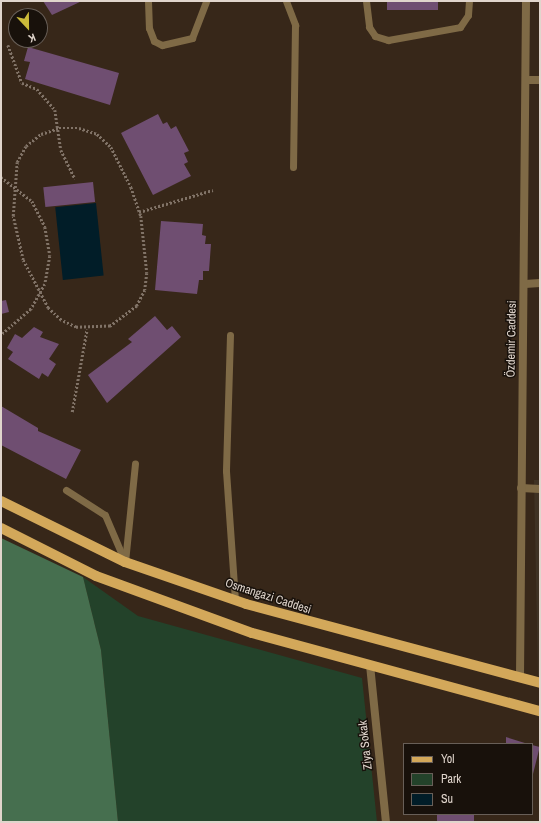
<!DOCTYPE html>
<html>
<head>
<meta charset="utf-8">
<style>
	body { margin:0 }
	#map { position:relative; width:541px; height:823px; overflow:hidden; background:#372719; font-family:"Archivo Narrow",sans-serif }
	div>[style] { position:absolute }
	.commercial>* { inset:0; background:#3f3224 }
	.green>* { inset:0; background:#23422a }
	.forest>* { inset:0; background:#466f4f }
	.water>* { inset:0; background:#011d28; transform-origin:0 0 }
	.building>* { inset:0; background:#6f4e71; transform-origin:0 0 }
	.path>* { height:2.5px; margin-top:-1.25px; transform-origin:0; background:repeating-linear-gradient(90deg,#817367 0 2px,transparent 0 4px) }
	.service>* { height:7px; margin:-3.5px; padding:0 3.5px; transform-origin:3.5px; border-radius:3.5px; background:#7f6a46 }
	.minor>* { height:8px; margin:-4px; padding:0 4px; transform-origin:4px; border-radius:4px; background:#7f6a46 }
	.primary>* { height:10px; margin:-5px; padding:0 5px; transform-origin:5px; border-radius:5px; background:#d3a85a }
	span { translate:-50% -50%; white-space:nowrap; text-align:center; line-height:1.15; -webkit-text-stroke:3px #18110b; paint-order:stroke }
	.street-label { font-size:12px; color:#e0d5cc }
	.frame { position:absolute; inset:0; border:2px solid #e0d5cc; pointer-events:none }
	.legend { position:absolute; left:403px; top:743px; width:130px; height:72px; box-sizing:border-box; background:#18110b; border:1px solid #685f58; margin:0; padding:5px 7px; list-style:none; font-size:12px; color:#e0d5cc }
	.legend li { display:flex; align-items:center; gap:8px; height:20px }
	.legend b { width:20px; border:1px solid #685f58 }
	.north { position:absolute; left:8px; top:8px; width:40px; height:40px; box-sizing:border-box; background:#18110b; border:1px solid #685f58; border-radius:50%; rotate:158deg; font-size:11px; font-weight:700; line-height:16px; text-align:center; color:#e0d5cc }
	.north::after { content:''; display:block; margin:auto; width:14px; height:18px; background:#cbba39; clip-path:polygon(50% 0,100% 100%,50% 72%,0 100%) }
</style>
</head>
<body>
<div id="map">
	<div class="commercial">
		<div style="clip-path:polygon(534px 480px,540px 480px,540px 677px,538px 676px)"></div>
	</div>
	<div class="green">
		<div style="clip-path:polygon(83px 577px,138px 616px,362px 678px,377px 822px,118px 822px,101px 650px)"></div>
	</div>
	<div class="forest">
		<div style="clip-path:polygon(1px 538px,83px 577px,101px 650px,118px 822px,1px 822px)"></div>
	</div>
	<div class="water">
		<div style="left:96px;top:203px;width:73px;height:41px;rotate:84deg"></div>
	</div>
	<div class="building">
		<div style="clip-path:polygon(43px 1px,82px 1px,52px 15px)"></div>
		<div style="left:387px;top:1px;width:51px;height:9px"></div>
		<div style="clip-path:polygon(28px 47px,119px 73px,110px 105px,25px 79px,30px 62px,24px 61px)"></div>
		<div style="clip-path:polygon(158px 114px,163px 124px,167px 122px,171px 129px,176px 126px,189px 151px,184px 153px,188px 162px,184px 164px,191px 176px,153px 195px,121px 133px)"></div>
		<div style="left:93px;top:182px;width:20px;height:50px;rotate:84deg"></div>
		<div style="clip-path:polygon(161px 221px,203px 224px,202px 235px,206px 236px,205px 244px,211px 244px,209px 271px,203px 271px,203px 280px,199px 280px,197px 294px,155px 290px)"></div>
		<div style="clip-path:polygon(6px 300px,9px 312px,1px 314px,1px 301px)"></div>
		<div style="clip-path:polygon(155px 316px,167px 330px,172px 326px,181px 337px,107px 403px,88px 375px,132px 342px,128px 339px)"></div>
		<div style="clip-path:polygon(34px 327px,43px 332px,40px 337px,59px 344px,49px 359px,56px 364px,48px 377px,42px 373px,39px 379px,8px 359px,13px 352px,7px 348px,15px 334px,22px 338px)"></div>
		<div style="clip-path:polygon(1px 406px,38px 428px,38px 431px,81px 450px,66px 479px,1px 445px)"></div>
		<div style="clip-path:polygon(506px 737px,528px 744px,506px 744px)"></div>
		<div style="left:532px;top:745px;width:8px;height:48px;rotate:14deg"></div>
		<div style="left:437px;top:814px;width:37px;height:8px"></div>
	</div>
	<div class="path">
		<div style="left:8px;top:45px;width:40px;rotate:69.8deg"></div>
		<div style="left:22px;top:83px;width:16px;rotate:22deg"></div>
		<div style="left:37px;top:89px;width:28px;rotate:49deg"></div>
		<div style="left:55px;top:110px;width:40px;rotate:81.5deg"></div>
		<div style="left:61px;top:150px;width:32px;rotate:64deg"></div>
		<div style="left:59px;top:128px;width:20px"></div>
		<div style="left:79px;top:128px;width:19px;rotate:18deg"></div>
		<div style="left:97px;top:134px;width:19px;rotate:43deg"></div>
		<div style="left:111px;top:147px;width:45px;rotate:63.4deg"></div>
		<div style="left:131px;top:187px;width:31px;rotate:71deg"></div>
		<div style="left:141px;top:216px;width:57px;rotate:84deg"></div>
		<div style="left:147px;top:273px;width:17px;rotate:97deg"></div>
		<div style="left:145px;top:290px;width:18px;rotate:117deg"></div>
		<div style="left:137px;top:306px;width:34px;rotate:143deg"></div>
		<div style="left:110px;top:326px;width:34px;rotate:178deg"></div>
		<div style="left:76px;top:327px;width:17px;rotate:-155deg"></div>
		<div style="left:61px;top:320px;width:18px;rotate:-137deg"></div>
		<div style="left:48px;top:308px;width:54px;rotate:-117.5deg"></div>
		<div style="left:23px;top:260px;width:45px;rotate:-102.8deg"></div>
		<div style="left:13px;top:216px;width:54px;rotate:-85.8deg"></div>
		<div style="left:17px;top:162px;width:18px;rotate:-61deg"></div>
		<div style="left:26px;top:146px;width:19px;rotate:-39deg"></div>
		<div style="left:41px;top:134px;width:19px;rotate:-18deg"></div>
		<div style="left:1px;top:177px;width:39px;rotate:38deg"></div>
		<div style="left:32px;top:201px;width:29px;rotate:63deg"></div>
		<div style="left:45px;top:227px;width:29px;rotate:80deg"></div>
		<div style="left:50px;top:256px;width:28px;rotate:100deg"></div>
		<div style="left:45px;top:284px;width:29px;rotate:119deg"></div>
		<div style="left:31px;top:309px;width:40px;rotate:139deg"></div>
		<div style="left:139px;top:212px;width:77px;rotate:-16.6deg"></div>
		<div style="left:72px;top:412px;width:84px;rotate:-79.8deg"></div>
	</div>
	<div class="service">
		<div style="left:148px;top:1px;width:27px;rotate:88deg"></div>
		<div style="left:149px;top:28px;width:14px;rotate:69deg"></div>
		<div style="left:154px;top:41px;width:9px;rotate:27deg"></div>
		<div style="left:162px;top:45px;width:31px;rotate:-13deg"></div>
		<div style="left:192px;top:38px;width:40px;rotate:-69deg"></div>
		<div style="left:286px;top:1px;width:26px;rotate:69deg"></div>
		<div style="left:295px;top:25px;width:142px;rotate:90.8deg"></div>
		<div style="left:366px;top:1px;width:26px;rotate:83deg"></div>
		<div style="left:369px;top:27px;width:11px;rotate:56deg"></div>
		<div style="left:375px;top:36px;width:14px;rotate:17deg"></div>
		<div style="left:388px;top:40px;width:73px;rotate:-10.2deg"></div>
		<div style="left:460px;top:27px;width:14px;rotate:-56deg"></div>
		<div style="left:468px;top:15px;width:14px;rotate:-86deg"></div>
		<div style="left:230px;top:335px;width:136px;rotate:91.7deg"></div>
		<div style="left:226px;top:471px;width:129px;rotate:86deg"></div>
		<div style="left:66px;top:490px;width:46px;rotate:32.7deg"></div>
		<div style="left:105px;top:515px;width:51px;rotate:66.9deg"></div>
		<div style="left:125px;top:562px;width:99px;rotate:-84.2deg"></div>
	</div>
	<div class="minor">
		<div style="left:527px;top:80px;width:13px"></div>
		<div style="left:525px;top:284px;width:15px;rotate:-4deg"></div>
		<div style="left:521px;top:488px;width:19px;rotate:3deg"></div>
		<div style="left:370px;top:665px;width:158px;rotate:84.2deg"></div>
		<div style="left:520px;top:677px;width:676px;rotate:-89.49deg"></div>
	</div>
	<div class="primary">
		<div style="left:1px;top:501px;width:138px;rotate:26.2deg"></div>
		<div style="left:125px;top:562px;width:128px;rotate:19.1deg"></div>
		<div style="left:246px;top:604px;width:304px;rotate:15deg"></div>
		<div style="left:1px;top:528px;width:106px;rotate:26.8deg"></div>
		<div style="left:96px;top:576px;width:166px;rotate:20.1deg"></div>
		<div style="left:252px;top:633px;width:298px;rotate:15.2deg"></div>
	</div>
	<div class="street-label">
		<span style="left:512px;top:339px;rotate:-89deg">Özdemir Caddesi</span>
		<span style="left:268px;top:597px;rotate:18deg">Osmangazi Caddesi</span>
		<span style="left:366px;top:745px;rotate:-96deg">Ziya Sokak</span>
	</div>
	<div class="frame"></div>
	<ul class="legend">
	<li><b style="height:5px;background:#d3a85a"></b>Yol</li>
	<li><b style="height:11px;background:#23422a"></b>Park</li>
	<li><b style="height:11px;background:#011d28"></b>Su</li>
	</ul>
	<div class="north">K</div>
</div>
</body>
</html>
